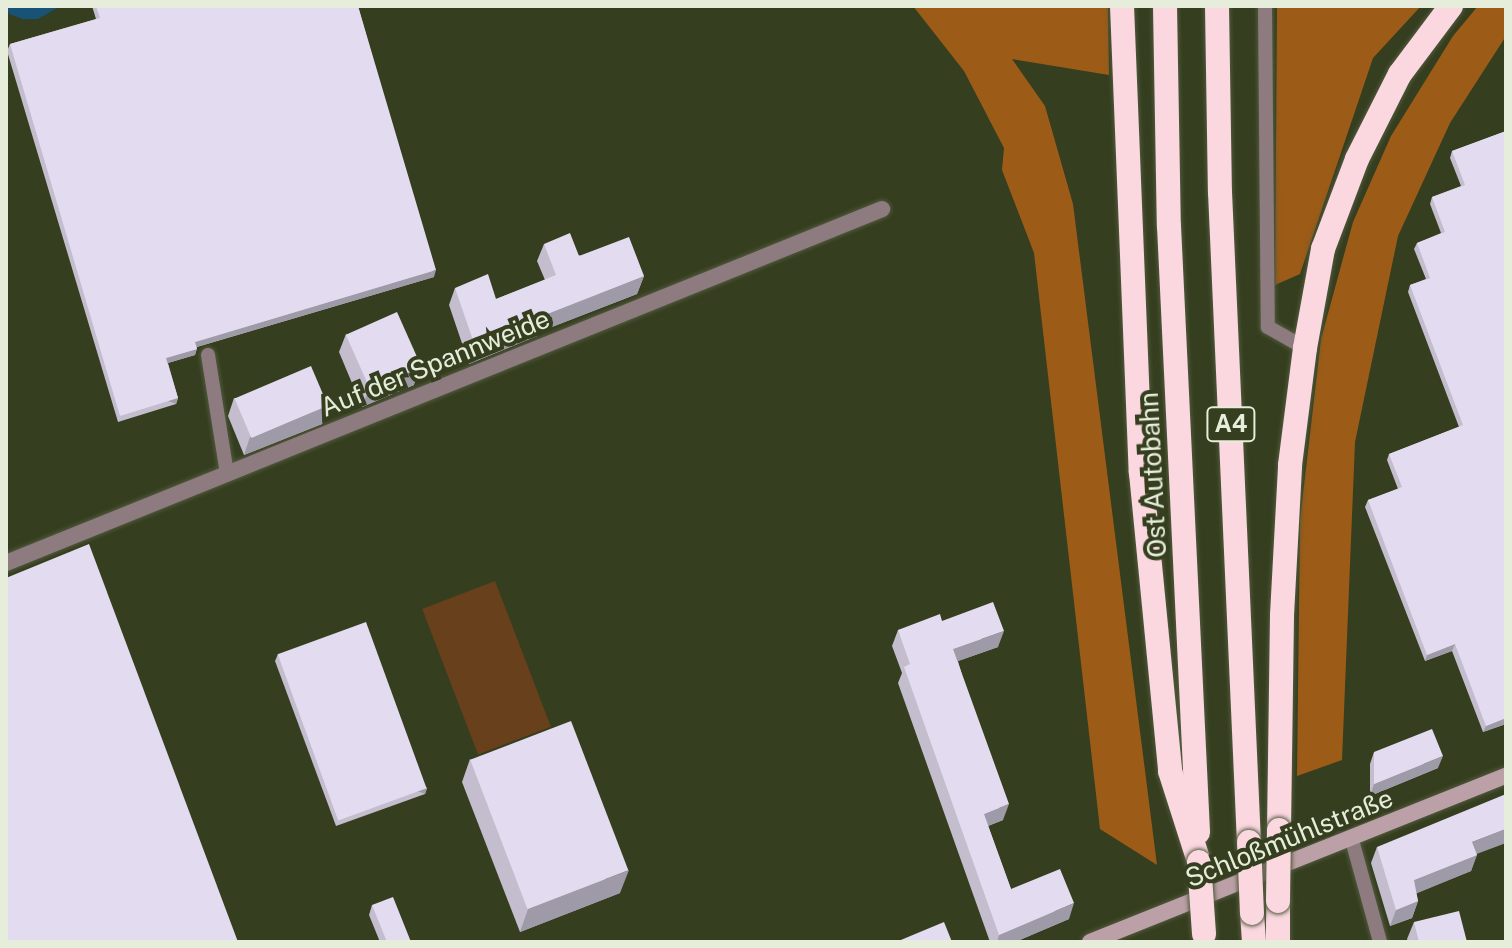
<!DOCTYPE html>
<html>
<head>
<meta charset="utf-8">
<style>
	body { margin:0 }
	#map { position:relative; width:1512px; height:948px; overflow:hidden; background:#353e1f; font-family:"Public Sans",sans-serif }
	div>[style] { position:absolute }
	.green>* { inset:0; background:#68401b; transform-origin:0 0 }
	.forest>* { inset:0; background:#9c5c18 }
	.water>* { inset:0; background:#185277 }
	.roads { filter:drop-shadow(0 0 2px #515a3d) drop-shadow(0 0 2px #515a3d) }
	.lane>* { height:14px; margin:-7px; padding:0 7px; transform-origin:7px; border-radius:7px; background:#8d7b80 }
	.street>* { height:16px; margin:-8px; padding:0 8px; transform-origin:8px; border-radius:8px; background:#8d7b80 }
	.secondary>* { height:16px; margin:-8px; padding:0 8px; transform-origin:8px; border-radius:8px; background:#bca0a7 }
	.highway>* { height:24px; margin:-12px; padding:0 12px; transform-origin:12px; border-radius:12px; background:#fbd8e0 }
	.bridges { filter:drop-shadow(0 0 2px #515a3d) drop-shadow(0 0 2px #515a3d) }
	.highway-bridge>* { height:24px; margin:-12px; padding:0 12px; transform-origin:12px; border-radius:12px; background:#fbd8e0 }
	.wall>* { inset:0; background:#c3bdce }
	.shaded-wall>* { inset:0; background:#9f9aa8; transform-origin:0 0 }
	.building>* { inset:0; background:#e3dcf0; transform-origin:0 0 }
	span { translate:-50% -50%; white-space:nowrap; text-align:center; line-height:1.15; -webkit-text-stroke:8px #353e1f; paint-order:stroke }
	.shield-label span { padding:2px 6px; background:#353e1f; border:2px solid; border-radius:6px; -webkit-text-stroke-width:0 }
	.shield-label { font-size:24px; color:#e7eddb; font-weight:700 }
	.street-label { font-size:26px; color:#e7eddb }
	.frame { position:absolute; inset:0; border:8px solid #e7eddb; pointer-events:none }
</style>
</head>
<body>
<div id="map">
	<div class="green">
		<div style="left:495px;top:581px;width:156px;height:78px;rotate:69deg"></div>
	</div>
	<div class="forest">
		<div style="clip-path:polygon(913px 6px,1108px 6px,1109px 75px,1012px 59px,1045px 106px,1073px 204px,1157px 865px,1100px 829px,1034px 253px,1002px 170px,1004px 148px,964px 71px)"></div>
		<div style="clip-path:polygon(1277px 6px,1421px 6px,1373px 58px,1300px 274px,1275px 285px)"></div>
		<div style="clip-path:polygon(1478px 6px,1506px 6px,1506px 36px,1450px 123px,1398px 236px,1355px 442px,1342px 760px,1297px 776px,1300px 520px,1321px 339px,1353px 222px,1391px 136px,1453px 36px)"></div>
	</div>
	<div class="water">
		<div style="clip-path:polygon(6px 6px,61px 6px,38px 19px,23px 19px,9px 14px)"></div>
	</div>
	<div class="roads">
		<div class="lane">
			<div style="left:1265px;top:6px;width:321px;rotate:89.5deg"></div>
			<div style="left:1268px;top:327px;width:43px;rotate:29.6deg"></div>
			<div style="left:208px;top:355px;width:120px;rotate:80.9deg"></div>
			<div style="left:1352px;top:840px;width:106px;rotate:74.6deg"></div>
		</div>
		<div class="street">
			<div style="left:6px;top:563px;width:945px;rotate:-22deg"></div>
		</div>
		<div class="secondary">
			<div style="left:1090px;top:942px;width:448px;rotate:-21.8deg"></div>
		</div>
		<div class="highway">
			<div style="left:1122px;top:6px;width:467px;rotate:87.7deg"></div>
			<div style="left:1141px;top:473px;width:299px;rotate:84.4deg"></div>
			<div style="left:1170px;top:771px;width:96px;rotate:72.3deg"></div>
			<div style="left:1165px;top:6px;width:220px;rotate:89deg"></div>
			<div style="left:1169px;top:226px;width:607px;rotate:87.26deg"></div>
			<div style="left:1217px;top:6px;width:186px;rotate:89.1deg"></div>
			<div style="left:1220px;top:192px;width:651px;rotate:87.45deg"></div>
			<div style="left:1279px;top:830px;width:215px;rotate:-89.2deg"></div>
			<div style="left:1282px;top:615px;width:150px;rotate:-86.9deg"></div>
			<div style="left:1290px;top:465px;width:118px;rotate:-82.7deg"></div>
			<div style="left:1305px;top:348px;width:101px;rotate:-79.7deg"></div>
			<div style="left:1323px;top:249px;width:96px;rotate:-69.3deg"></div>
			<div style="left:1357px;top:159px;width:95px;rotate:-63.2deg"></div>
			<div style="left:1400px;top:74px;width:85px;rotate:-53.1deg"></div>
			<div style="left:1278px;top:901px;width:41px;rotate:90deg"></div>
			<div style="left:1252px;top:913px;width:29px;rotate:86deg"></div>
		</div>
	</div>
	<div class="bridges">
		<div class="highway-bridge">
			<div style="left:1249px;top:842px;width:71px;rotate:87.6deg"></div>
			<div style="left:1199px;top:862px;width:72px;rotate:86deg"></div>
			<div style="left:1278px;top:901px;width:71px;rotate:-89.2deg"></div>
		</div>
	</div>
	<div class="wall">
		<div style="clip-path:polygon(92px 6px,358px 6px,434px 277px,197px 347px,195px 355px,168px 363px,178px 398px,176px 404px,118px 422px,7px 51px,10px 44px,96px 19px)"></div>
		<div style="clip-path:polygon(1506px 131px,1506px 724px,1483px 732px,1452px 651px,1425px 661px,1365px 507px,1368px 500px,1398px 489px,1387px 460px,1389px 454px,1459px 427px,1408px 292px,1410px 285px,1426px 279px,1414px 249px,1417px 243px,1441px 233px,1430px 204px,1432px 197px,1461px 186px,1450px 158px,1452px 151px)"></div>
		<div style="clip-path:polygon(544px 244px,644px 276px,637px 294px,539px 332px,537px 336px,469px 364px,449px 305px,455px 288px,496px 299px,545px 280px,537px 261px)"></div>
		<div style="clip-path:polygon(346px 334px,414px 385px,362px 407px,339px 352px)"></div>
		<div style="clip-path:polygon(234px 398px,328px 406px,322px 424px,244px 455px,228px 416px)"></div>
		<div style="clip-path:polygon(942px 621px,998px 647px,958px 661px,1003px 820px,988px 826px,1011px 889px,1069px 919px,1015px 942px,990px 942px,898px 683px,902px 673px,892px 646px,898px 630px)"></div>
		<div style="clip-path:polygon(278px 654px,427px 788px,425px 794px,336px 826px,275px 661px)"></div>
		<div style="clip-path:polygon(1374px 752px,1438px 768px,1370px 796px,1370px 764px)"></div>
		<div style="clip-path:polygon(470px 759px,620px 893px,520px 932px,462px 782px)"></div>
		<div style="clip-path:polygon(1377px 847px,1477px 854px,1471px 871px,1416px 893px,1418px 901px,1412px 918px,1390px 926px,1371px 863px)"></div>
		<div style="clip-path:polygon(372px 905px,411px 942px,380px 942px,369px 915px)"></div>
		<div style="clip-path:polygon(1414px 922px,1467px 942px,1408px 942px,1407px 939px)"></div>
	</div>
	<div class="shaded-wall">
		<div style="clip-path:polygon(436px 270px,434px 277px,193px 348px,195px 342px)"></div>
		<div style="clip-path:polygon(644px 276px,637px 294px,539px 332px,537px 336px,469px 364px,475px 346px,542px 316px)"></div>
		<div style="clip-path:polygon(197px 349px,195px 355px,164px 364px,166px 358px)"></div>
		<div style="clip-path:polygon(421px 367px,414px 385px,362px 407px,369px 389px)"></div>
		<div style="left:178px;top:398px;width:6px;height:61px;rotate:108deg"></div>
		<div style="clip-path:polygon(328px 406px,322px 424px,244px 455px,250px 437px)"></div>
		<div style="clip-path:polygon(1004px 631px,998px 647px,947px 665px,953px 649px)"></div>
		<div style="clip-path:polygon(1455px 644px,1452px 651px,1425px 661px,1427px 655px)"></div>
		<div style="clip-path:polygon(1506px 718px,1506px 724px,1483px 732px,1486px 726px)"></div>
		<div style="clip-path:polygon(1443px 756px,1438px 768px,1370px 796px,1374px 784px)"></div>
		<div style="left:427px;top:788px;width:6px;height:95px;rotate:108deg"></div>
		<div style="clip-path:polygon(1009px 804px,1003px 820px,978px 830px,984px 814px)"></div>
		<div style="clip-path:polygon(1506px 829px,1506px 843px,1466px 858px,1472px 842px)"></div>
		<div style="clip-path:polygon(1477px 855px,1471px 871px,1408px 897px,1414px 880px)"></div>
		<div style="clip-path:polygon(629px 870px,620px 893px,520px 932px,528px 909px)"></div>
		<div style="clip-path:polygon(1418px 901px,1412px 918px,1390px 926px,1396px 910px)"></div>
		<div style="clip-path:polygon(1074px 903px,1069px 919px,1015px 942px,997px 942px,999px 935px)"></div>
	</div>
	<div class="building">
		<div style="clip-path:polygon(96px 6px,358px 6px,436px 270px,195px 342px,197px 349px,166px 358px,178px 398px,120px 416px,10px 44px,100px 18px)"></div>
		<div style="clip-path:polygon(1506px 131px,1506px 718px,1486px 726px,1455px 644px,1427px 655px,1368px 500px,1402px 487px,1389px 454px,1463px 425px,1410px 285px,1430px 278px,1417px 243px,1445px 232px,1432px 197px,1465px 185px,1452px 151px)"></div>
		<div style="clip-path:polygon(570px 233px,579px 256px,629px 237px,644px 276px,542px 316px,544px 319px,475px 346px,455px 288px,488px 274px,496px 299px,556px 275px,544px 244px)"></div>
		<div style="left:397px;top:312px;width:60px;height:56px;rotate:66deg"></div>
		<div style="left:311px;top:366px;width:43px;height:83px;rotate:67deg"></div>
		<div style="clip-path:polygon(89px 544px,238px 942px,6px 942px,6px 578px)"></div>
		<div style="clip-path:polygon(993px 602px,1004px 631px,953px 649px,1009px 804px,984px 814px,1011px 889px,1060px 869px,1074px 903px,999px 935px,904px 667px,910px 664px,898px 630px,940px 614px,942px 621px)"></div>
		<div style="left:366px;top:622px;width:177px;height:94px;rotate:70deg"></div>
		<div style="left:571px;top:721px;width:160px;height:108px;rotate:69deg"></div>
		<div style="clip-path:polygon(1432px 729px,1443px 756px,1374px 784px,1374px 752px)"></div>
		<div style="clip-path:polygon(1506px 794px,1506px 829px,1472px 842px,1477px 855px,1414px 880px,1418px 901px,1396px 910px,1377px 847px)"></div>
		<div style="clip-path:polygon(393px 897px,411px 942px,387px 942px,372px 905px)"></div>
		<div style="clip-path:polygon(1459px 911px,1467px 942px,1419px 942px,1414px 922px)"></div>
		<div style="clip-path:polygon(944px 922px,952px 942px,896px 942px)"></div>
	</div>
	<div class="shield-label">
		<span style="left:1231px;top:424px">A4</span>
	</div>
	<div class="street-label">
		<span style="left:435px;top:363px;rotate:-22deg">Auf der Spannweide</span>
		<span style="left:1153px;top:475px;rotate:-93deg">Ost Autobahn</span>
		<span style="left:1289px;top:838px;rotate:-22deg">Schloßmühlstraße</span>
	</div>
	<div class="frame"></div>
</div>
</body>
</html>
